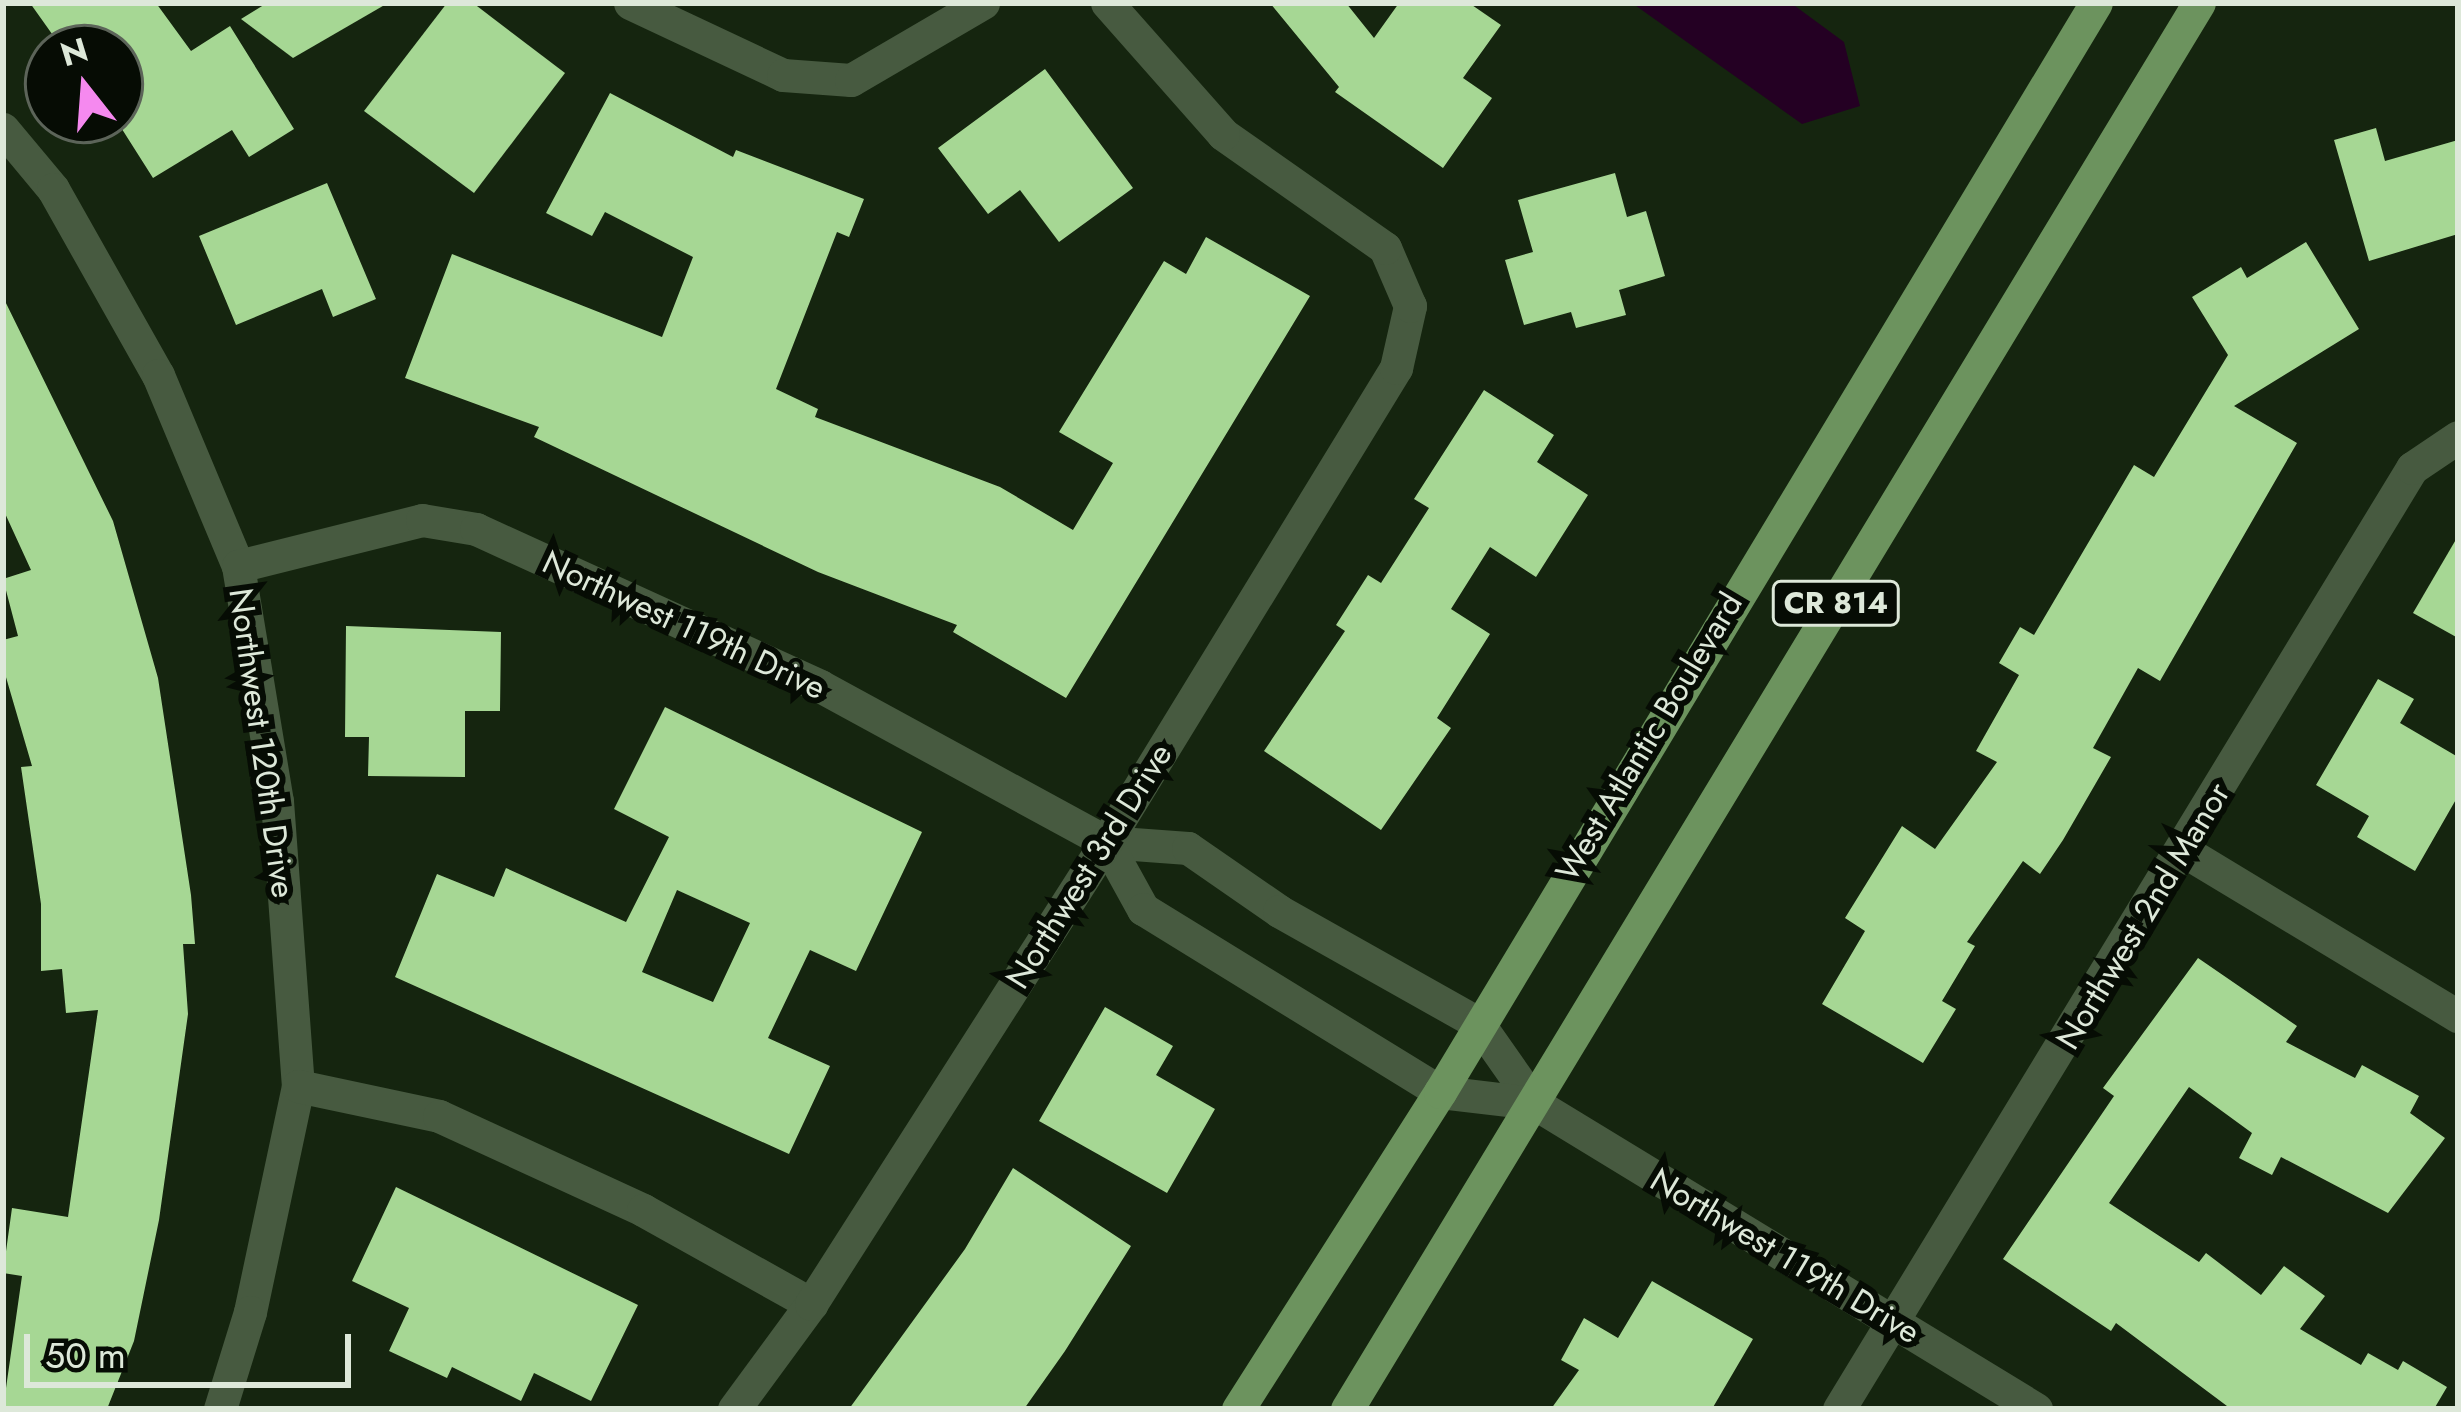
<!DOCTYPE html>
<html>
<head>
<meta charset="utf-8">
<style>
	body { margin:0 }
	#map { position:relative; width:2461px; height:1412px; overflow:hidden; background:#15250f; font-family:Jost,sans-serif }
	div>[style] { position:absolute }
	.water>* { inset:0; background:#240023 }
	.building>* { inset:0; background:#a6d794 }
	.minor>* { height:33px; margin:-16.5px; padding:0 16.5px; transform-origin:16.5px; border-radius:16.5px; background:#475a40 }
	.primary>* { height:33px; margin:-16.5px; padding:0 16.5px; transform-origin:16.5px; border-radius:16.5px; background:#6c935e }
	span { translate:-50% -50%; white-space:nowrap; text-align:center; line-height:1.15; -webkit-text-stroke:12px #060c04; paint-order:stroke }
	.shield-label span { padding:3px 9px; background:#060c04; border:3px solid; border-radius:9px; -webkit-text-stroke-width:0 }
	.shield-label { font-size:30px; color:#dde8d9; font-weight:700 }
	.street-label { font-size:33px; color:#dde8d9 }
	.frame { position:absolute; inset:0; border:6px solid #dde8d9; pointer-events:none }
	.north { position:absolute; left:24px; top:24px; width:120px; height:120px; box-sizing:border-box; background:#060c04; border:3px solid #5c6459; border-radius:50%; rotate:343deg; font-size:33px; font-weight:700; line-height:48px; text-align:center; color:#dde8d9 }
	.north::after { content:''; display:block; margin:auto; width:42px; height:54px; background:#f589ef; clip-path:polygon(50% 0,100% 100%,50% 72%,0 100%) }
	.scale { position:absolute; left:24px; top:1334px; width:327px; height:54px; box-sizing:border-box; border:6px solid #dde8d9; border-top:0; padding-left:15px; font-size:36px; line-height:42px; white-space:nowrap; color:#dde8d9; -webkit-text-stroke:9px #060c04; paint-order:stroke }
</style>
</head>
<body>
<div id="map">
	<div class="water">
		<div style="clip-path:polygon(1632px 3px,1791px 3px,1844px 42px,1860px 106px,1802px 124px)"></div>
	</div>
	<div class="building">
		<div style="clip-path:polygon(30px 3px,156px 3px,191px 51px,230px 26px,294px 129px,249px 157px,232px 130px,153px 178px,120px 126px,120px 48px,62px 48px)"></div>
		<div style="clip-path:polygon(267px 3px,388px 3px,293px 58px,241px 19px)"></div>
		<div style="clip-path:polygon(447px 3px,473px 3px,565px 73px,474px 193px,364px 111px)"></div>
		<div style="clip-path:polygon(1270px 3px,1346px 3px,1374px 38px,1399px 3px,1469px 3px,1501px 25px,1463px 78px,1492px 98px,1443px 168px,1335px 92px,1339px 87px)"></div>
		<div style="clip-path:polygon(1045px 69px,1133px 188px,1059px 242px,1020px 190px,988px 214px,938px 148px)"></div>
		<div style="clip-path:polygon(610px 93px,733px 157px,736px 150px,864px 199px,849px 237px,837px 232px,776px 389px,818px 409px,815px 417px,1000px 487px,1073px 530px,1113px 463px,1059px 432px,1164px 261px,1186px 274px,1206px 237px,1310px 296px,1066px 698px,953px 632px,957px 625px,818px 572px,534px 437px,539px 427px,405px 378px,452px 254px,662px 337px,693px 257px,605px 212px,592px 236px,546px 213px)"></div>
		<div style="clip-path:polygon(2376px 128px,2385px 161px,2458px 140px,2458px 234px,2369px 261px,2334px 140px)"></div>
		<div style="clip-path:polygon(1615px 173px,1627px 217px,1646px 211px,1665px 276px,1619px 290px,1626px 315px,1576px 328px,1571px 312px,1524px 325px,1505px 260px,1533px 252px,1518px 200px)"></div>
		<div style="clip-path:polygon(327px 183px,376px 299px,333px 317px,322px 289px,236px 325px,199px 236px)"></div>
		<div style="clip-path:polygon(2306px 242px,2359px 329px,2234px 406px,2297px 443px,2160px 681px,2138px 668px,2093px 748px,2111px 757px,2063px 840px,2040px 874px,2023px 861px,1967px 942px,1975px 946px,1942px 1001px,1956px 1009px,1923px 1063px,1822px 1004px,1865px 931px,1845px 918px,1902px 826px,1935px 849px,1997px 762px,1976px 751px,2019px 675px,1999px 663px,2020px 627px,2034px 635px,2134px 465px,2154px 477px,2228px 355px,2192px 297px,2241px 267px,2247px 278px)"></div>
		<div style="clip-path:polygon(3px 297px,113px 521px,158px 678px,191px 895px,195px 944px,183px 944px,188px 1014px,159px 1220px,134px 1341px,107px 1409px,3px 1409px,22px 1276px,3px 1273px,12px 1208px,68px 1217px,98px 1010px,66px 1013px,62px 969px,41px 971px,41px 904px,21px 767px,32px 766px,3px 667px,3px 640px,18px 636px,3px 579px,31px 570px,3px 509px)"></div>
		<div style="clip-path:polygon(1484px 390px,1554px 435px,1537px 462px,1588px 495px,1536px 577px,1490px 547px,1451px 609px,1490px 634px,1437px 718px,1451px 728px,1381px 830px,1264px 751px,1345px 631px,1336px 625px,1368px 575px,1381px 583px,1429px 508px,1414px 499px)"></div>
		<div style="clip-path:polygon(2458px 536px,2458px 638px,2413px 613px)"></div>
		<div style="clip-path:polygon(346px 626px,501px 632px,500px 711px,465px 711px,465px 777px,368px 776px,369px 737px,345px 737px)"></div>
		<div style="clip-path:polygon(2378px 679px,2414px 699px,2400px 723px,2458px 757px,2458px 796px,2415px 871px,2357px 837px,2369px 816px,2316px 785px)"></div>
		<div style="clip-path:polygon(evenodd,665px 707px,922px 832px,856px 971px,810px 950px,768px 1038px,830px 1066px,789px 1154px,395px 977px,437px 874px,494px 897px,506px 868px,626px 922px,669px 837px,614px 809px,665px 707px,677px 890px,750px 923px,713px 1002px,642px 972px,677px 890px)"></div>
		<div style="clip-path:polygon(2198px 958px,2297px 1026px,2286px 1042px,2355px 1078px,2362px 1065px,2419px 1096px,2410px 1113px,2445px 1138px,2388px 1213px,2281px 1157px,2272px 1175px,2239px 1158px,2252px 1133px,2189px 1087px,2109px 1203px,2199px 1262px,2206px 1253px,2261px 1295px,2284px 1266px,2325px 1296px,2300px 1329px,2361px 1365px,2368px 1353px,2398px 1370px,2403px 1361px,2447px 1387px,2434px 1409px,2231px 1409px,2116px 1323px,2111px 1331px,2003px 1259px,2114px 1096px,2103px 1088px)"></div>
		<div style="clip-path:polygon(1105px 1007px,1173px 1046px,1156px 1075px,1215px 1109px,1167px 1193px,1039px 1121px)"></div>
		<div style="clip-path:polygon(1013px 1168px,1131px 1246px,1065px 1351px,1024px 1409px,849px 1409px,965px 1249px)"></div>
		<div style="clip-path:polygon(396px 1187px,638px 1305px,591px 1401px,534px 1373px,521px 1401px,452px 1367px,447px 1378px,389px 1351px,409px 1308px,352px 1281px)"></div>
		<div style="clip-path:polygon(1652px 1281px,1753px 1339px,1712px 1409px,1551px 1409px,1579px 1370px,1561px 1360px,1584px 1318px,1618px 1338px)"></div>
	</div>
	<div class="minor">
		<div style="left:630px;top:3px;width:169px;rotate:25.2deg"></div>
		<div style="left:783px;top:75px;width:68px;rotate:4.2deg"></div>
		<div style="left:851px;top:80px;width:153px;rotate:-30.3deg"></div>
		<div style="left:3px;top:129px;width:78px;rotate:50.2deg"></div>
		<div style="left:53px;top:189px;width:214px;rotate:60.6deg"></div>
		<div style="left:158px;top:375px;width:207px;rotate:67.3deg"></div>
		<div style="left:238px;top:566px;width:238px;rotate:80.6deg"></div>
		<div style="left:277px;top:801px;width:286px;rotate:85.8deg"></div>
		<div style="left:298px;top:1086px;width:231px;rotate:102deg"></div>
		<div style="left:250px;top:1312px;width:102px;rotate:107.2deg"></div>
		<div style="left:238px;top:566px;width:190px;rotate:-14deg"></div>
		<div style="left:422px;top:520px;width:55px;rotate:9.5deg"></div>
		<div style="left:476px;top:529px;width:378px;rotate:24.5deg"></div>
		<div style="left:820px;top:686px;width:326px;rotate:28.6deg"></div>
		<div style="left:1106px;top:842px;width:82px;rotate:4.2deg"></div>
		<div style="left:1188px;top:848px;width:111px;rotate:34.7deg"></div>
		<div style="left:1279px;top:911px;width:228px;rotate:29.4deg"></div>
		<div style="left:1478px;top:1023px;width:98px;rotate:55deg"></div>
		<div style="left:1534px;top:1103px;width:588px;rotate:31.36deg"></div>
		<div style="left:1106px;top:842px;width:77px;rotate:61.1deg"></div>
		<div style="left:1143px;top:909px;width:349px;rotate:31.6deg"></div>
		<div style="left:1440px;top:1092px;width:95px;rotate:6.7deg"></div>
		<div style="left:2184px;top:851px;width:320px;rotate:31.1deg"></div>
		<div style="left:298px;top:1086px;width:144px;rotate:12deg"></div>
		<div style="left:439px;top:1116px;width:225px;rotate:24.7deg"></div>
		<div style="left:643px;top:1210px;width:193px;rotate:29.2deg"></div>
		<div style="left:734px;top:1409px;width:130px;rotate:-53.7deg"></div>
		<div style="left:811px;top:1304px;width:548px;rotate:-57.44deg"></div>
		<div style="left:1106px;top:842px;width:556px;rotate:-58.54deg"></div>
		<div style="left:1396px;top:368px;width:64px;rotate:-77.3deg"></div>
		<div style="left:1410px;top:306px;width:63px;rotate:-113.3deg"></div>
		<div style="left:1385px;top:248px;width:198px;rotate:-144.9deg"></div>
		<div style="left:1223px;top:134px;width:175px;rotate:-131.5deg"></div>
		<div style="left:1839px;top:1409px;width:1102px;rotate:-58.66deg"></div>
		<div style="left:2412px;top:468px;width:55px;rotate:-34deg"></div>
	</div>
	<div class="primary">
		<div style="left:1238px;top:1409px;width:376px;rotate:-57.5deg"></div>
		<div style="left:1440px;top:1092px;width:1271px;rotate:-58.94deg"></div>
		<div style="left:1347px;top:1409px;width:1644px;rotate:-58.79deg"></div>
	</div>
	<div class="shield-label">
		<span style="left:1836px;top:603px">CR 814</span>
	</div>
	<div class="street-label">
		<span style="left:684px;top:625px;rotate:25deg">Northwest 119th Drive</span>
		<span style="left:1649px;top:737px;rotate:-59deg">West Atlantic Boulevard</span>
		<span style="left:262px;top:743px;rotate:82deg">Northwest 120th Drive</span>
		<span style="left:1089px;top:866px;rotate:-58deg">Northwest 3rd Drive</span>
		<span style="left:2143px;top:916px;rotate:-59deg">Northwest 2nd Manor</span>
		<span style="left:1785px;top:1256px;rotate:31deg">Northwest 119th Drive</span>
	</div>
	<div class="frame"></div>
	<div class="north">N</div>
	<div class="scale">50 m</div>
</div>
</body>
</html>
